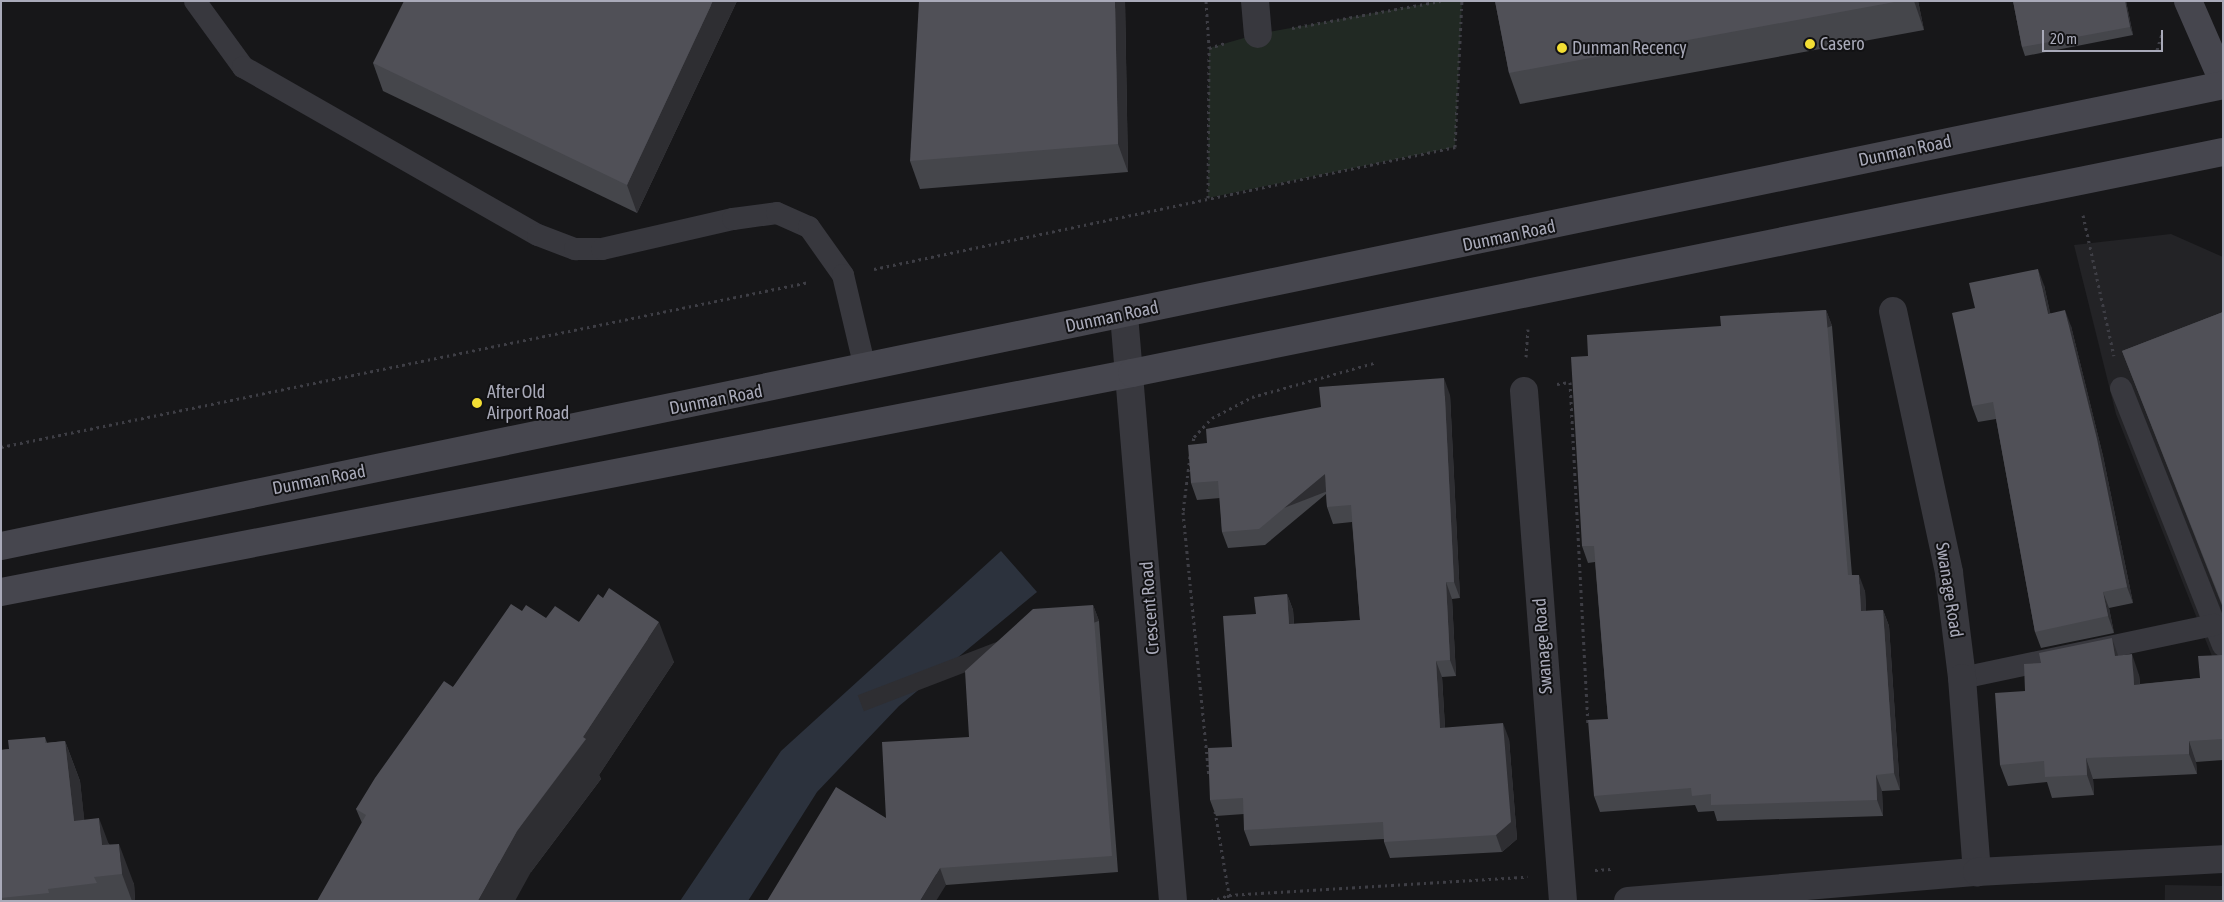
<!DOCTYPE html>
<html>
<head>
<meta charset="utf-8">
<style>
	body { margin:0 }
	#map { position:relative; width:2224px; height:902px; overflow:hidden; background:#171719; font-family:"Asap Condensed",sans-serif }
	div>[style] { position:absolute }
	.built>* { inset:0; background:#232326; transform-origin:0 0 }
	.green>* { inset:0; background:#212923 }
	.water>* { inset:0; background:#2c323d }
	.path>* { height:3px; margin-top:-1.5px; transform-origin:0; background:repeating-linear-gradient(90deg,#3e3e45 0 2.5px,transparent 0 6.5px) }
	.service>* { height:22px; margin:-11px; padding:0 11px; transform-origin:11px; border-radius:11px; background:#38383e }
	.minor>* { height:28px; margin:-14px; padding:0 14px; transform-origin:14px; border-radius:14px; background:#38383e }
	.tertiary>* { height:28px; margin:-14px; padding:0 14px; transform-origin:14px; border-radius:14px; background:#38383e }
	.secondary>* { height:28px; margin:-14px; padding:0 14px; transform-origin:14px; border-radius:14px; background:#46464e }
	.wall>* { inset:0; background:#45464b }
	.shaded-wall>* { inset:0; background:#2e2e32; transform-origin:0 0 }
	.building>* { inset:0; background:#505057 }
	.dots>* { width:14px; height:14px; translate:-50% -50%; box-sizing:border-box; border:2px solid #121214; border-radius:50% }
	span { translate:-50% -50%; white-space:nowrap; text-align:center; line-height:1.15; -webkit-text-stroke:4px #121214; paint-order:stroke }
	.poi-label { font-size:18px; color:#a9aab9 }
	.left { translate:0 -50%; text-align:left }
	.street-label { font-size:18px; color:#a9aab9 }
	.frame { position:absolute; inset:0; border:2px solid #a9aab9; pointer-events:none }
	.scale { position:absolute; left:2042px; top:30px; width:121px; height:22px; box-sizing:border-box; border:2px solid #a9aab9; border-top:0; padding-left:6px; font-size:15px; line-height:18px; white-space:nowrap; color:#a9aab9; -webkit-text-stroke:4px #121214; paint-order:stroke }
</style>
</head>
<body>
<div id="map">
	<div class="built">
		<div style="clip-path:polygon(2171px 234px,2223px 257px,2223px 684px,2116px 414px,2074px 245px)"></div>
		<div style="left:2165px;top:885px;width:58px;height:16px;rotate:1deg"></div>
	</div>
	<div class="green">
		<div style="clip-path:polygon(1441px 1px,1462px 1px,1455px 147px,1208px 198px,1209px 48px,1258px 34px)"></div>
	</div>
	<div class="water">
		<div style="clip-path:polygon(1001px 551px,1037px 592px,899px 706px,817px 792px,748px 901px,680px 901px,781px 751px)"></div>
	</div>
	<div class="path">
		<div style="left:1206px;top:1px;width:47px;rotate:86.3deg"></div>
		<div style="left:1292px;top:28px;width:151px;rotate:-10.3deg"></div>
		<div style="left:2157px;top:50px;width:17px;rotate:-73deg"></div>
		<div style="left:1208px;top:198px;width:150px;rotate:-89.6deg"></div>
		<div style="left:1209px;top:48px;width:17px;rotate:-17deg"></div>
		<div style="left:2083px;top:215px;width:144px;rotate:77.6deg"></div>
		<div style="left:874px;top:269px;width:594px;rotate:-11.86deg"></div>
		<div style="left:1455px;top:147px;width:146px;rotate:-87.3deg"></div>
		<div style="left:1526px;top:357px;width:28px;rotate:-86deg"></div>
		<div style="left:1557px;top:384px;width:13px;rotate:-9deg"></div>
		<div style="left:1570px;top:382px;width:342px;rotate:87deg"></div>
		<div style="left:1px;top:447px;width:825px;rotate:-11.54deg"></div>
		<div style="left:1192px;top:447px;width:10px;rotate:-79deg"></div>
		<div style="left:1194px;top:437px;width:26px;rotate:-47deg"></div>
		<div style="left:1212px;top:418px;width:45px;rotate:-27.7deg"></div>
		<div style="left:1252px;top:397px;width:127px;rotate:-15.6deg"></div>
		<div style="left:1190px;top:456px;width:56px;rotate:97.1deg"></div>
		<div style="left:1183px;top:512px;width:264px;rotate:84.4deg"></div>
		<div style="left:1215px;top:811px;width:85px;rotate:80.5deg"></div>
		<div style="left:1229px;top:895px;width:7px;rotate:124deg"></div>
		<div style="left:1595px;top:870px;width:16px;rotate:-4deg"></div>
		<div style="left:1211px;top:901px;width:19px;rotate:-18deg"></div>
		<div style="left:1229px;top:895px;width:299px;rotate:-3.5deg"></div>
	</div>
	<div class="service">
		<div style="left:195px;top:1px;width:82px;rotate:54deg"></div>
		<div style="left:243px;top:67px;width:339px;rotate:29.7deg"></div>
		<div style="left:538px;top:235px;width:40px;rotate:21deg"></div>
		<div style="left:575px;top:249px;width:27px"></div>
		<div style="left:602px;top:249px;width:134px;rotate:-12.9deg"></div>
		<div style="left:733px;top:219px;width:44px;rotate:-7.8deg"></div>
		<div style="left:777px;top:213px;width:35px;rotate:24deg"></div>
		<div style="left:809px;top:227px;width:59px;rotate:54.7deg"></div>
		<div style="left:843px;top:275px;width:96px;rotate:76.7deg"></div>
		<div style="left:2121px;top:388px;width:277px;rotate:68.4deg"></div>
		<div style="left:1962px;top:678px;width:258px;rotate:-11.9deg"></div>
	</div>
	<div class="minor">
		<div style="left:1255px;top:1px;width:33px;rotate:85deg"></div>
		<div style="left:1893px;top:311px;width:268px;rotate:77.9deg"></div>
		<div style="left:1949px;top:573px;width:106px;rotate:82.9deg"></div>
		<div style="left:1962px;top:678px;width:195px;rotate:85.6deg"></div>
		<div style="left:1524px;top:391px;width:511px;rotate:85.63deg"></div>
		<div style="left:1628px;top:901px;width:350px;rotate:-4.8deg"></div>
		<div style="left:1977px;top:872px;width:246px;rotate:-3deg"></div>
	</div>
	<div class="tertiary">
		<div style="left:1124px;top:315px;width:588px;rotate:85.22deg"></div>
	</div>
	<div class="secondary">
		<div style="left:2188px;top:1px;width:87px;rotate:66.4deg"></div>
		<div style="left:1px;top:546px;width:2269px;rotate:-11.72deg"></div>
		<div style="left:1px;top:592px;width:1152px;rotate:-10.96deg"></div>
		<div style="left:1132px;top:373px;width:1113px;rotate:-11.45deg"></div>
	</div>
	<div class="wall">
		<div style="clip-path:polygon(737px 1px,637px 213px,383px 91px,373px 63px)"></div>
		<div style="clip-path:polygon(1125px 1px,1128px 172px,920px 189px,910px 161px)"></div>
		<div style="clip-path:polygon(1495px 1px,1918px 1px,1924px 30px,1520px 104px,1509px 73px)"></div>
		<div style="clip-path:polygon(2013px 1px,2126px 1px,2133px 35px,2025px 56px,2022px 47px)"></div>
		<div style="clip-path:polygon(2044px 285px,2050px 313px,2071px 326px,2103px 456px,2133px 603px,2109px 608px,2114px 633px,2041px 648px,2035px 632px,1996px 419px,1978px 422px,1972px 406px,1975px 308px)"></div>
		<div style="clip-path:polygon(1826px 310px,1832px 326px,1852px 575px,1865px 591px,1866px 611px,1883px 610px,1889px 626px,1900px 790px,1882px 791px,1883px 816px,1717px 821px,1714px 811px,1698px 812px,1695px 805px,1600px 812px,1594px 796px,1608px 719px,1595px 562px,1588px 563px,1582px 546px,1721px 326px)"></div>
		<div style="clip-path:polygon(2223px 312px,2223px 608px,2122px 351px)"></div>
		<div style="clip-path:polygon(1450px 395px,1460px 598px,1452px 599px,1456px 676px,1442px 677px,1445px 728px,1509px 739px,1517px 839px,1502px 852px,1390px 858px,1384px 842px,1384px 839px,1250px 846px,1244px 830px,1244px 814px,1216px 816px,1210px 800px,1232px 747px,1256px 614px,1287px 594px,1293px 610px,1294px 624px,1360px 620px,1352px 522px,1333px 524px,1327px 507px,1326px 494px,1265px 545px,1228px 548px,1222px 532px,1220px 498px,1197px 500px,1191px 483px,1207px 443px)"></div>
		<div style="clip-path:polygon(603px 598px,674px 662px,599px 775px,601px 779px,531px 872px,362px 823px,356px 809px,453px 687px,522px 611px,546px 618px,579px 622px)"></div>
		<div style="clip-path:polygon(1093px 605px,1099px 621px,1118px 872px,946px 885px,886px 818px,969px 737px)"></div>
		<div style="clip-path:polygon(2223px 655px,2223px 760px,2196px 762px,2197px 774px,2093px 779px,2094px 795px,2052px 798px,2047px 782px,2008px 786px,2000px 765px,2025px 691px,2041px 663px,2118px 656px,2139px 675px,2140px 684px,2200px 678px)"></div>
		<div style="clip-path:polygon(45px 737px,47px 743px,65px 741px,80px 781px,84px 820px,109px 844px,134px 884px,135px 901px,1px 901px,1px 750px,9px 749px)"></div>
	</div>
	<div class="shaded-wall">
		<div style="clip-path:polygon(713px 1px,737px 1px,637px 213px,627px 185px)"></div>
		<div style="clip-path:polygon(1115px 1px,1125px 1px,1128px 172px,1118px 144px)"></div>
		<div style="clip-path:polygon(1914px 1px,1918px 1px,1924px 30px)"></div>
		<div style="clip-path:polygon(2125px 1px,2126px 1px,2133px 35px,2130px 27px)"></div>
		<div style="clip-path:polygon(2038px 269px,2044px 285px,2054px 330px,2048px 314px)"></div>
		<div style="left:1826px;top:310px;width:17px;height:266px;rotate:69deg"></div>
		<div style="clip-path:polygon(2065px 310px,2071px 326px,2103px 456px,2133px 603px,2127px 587px)"></div>
		<div style="clip-path:polygon(1444px 378px,1450px 395px,1460px 598px,1454px 582px)"></div>
		<div style="left:1325px;top:474px;width:17px;height:86px;rotate:69deg"></div>
		<div style="clip-path:polygon(1859px 575px,1865px 591px,1867px 628px,1861px 611px)"></div>
		<div style="clip-path:polygon(1446px 582px,1452px 599px,1456px 676px,1450px 660px)"></div>
		<div style="clip-path:polygon(2103px 592px,2109px 608px,2114px 633px,2108px 616px)"></div>
		<div style="clip-path:polygon(1287px 594px,1293px 610px,1295px 640px,1289px 624px)"></div>
		<div style="left:1093px;top:605px;width:17px;height:252px;rotate:69deg"></div>
		<div style="clip-path:polygon(1883px 610px,1889px 626px,1900px 790px,1894px 773px)"></div>
		<div style="clip-path:polygon(659px 622px,674px 662px,599px 775px,601px 779px,531px 872px,515px 901px,478px 901px,517px 831px,583px 737px)"></div>
		<div style="clip-path:polygon(2112px 638px,2119px 658px,2115px 656px)"></div>
		<div style="clip-path:polygon(2132px 654px,2139px 675px,2142px 706px,2134px 685px)"></div>
		<div style="clip-path:polygon(1436px 661px,1442px 677px,1446px 745px,1440px 728px)"></div>
		<div style="clip-path:polygon(1503px 723px,1509px 739px,1517px 839px,1502px 852px,1496px 835px)"></div>
		<div style="clip-path:polygon(65px 741px,80px 781px,89px 861px,74px 821px)"></div>
		<div style="clip-path:polygon(2189px 741px,2196px 762px,2197px 774px,2189px 754px)"></div>
		<div style="clip-path:polygon(2086px 758px,2093px 779px,2094px 795px,2087px 775px)"></div>
		<div style="clip-path:polygon(1876px 775px,1882px 791px,1883px 816px,1877px 800px)"></div>
		<div style="clip-path:polygon(99px 818px,114px 858px,102px 845px)"></div>
		<div style="clip-path:polygon(119px 844px,134px 884px,135px 901px,132px 901px,122px 874px)"></div>
		<div style="clip-path:polygon(940px 868px,946px 885px,936px 901px,920px 901px)"></div>
	</div>
	<div class="building">
		<div style="clip-path:polygon(404px 1px,713px 1px,627px 185px,373px 63px)"></div>
		<div style="clip-path:polygon(919px 1px,1115px 1px,1118px 144px,910px 161px)"></div>
		<div style="clip-path:polygon(1495px 1px,1900px 1px,1509px 73px)"></div>
		<div style="clip-path:polygon(2013px 1px,2125px 1px,2130px 27px,2022px 47px)"></div>
		<div style="clip-path:polygon(2038px 269px,2048px 314px,2065px 310px,2097px 439px,2127px 587px,2103px 592px,2108px 616px,2035px 632px,1993px 402px,1972px 406px,1952px 313px,1975px 308px,1969px 283px)"></div>
		<div style="clip-path:polygon(1826px 310px,1848px 575px,1859px 575px,1861px 611px,1883px 610px,1894px 773px,1876px 775px,1877px 800px,1711px 805px,1711px 794px,1692px 796px,1691px 788px,1594px 796px,1588px 720px,1608px 719px,1594px 546px,1582px 546px,1571px 357px,1588px 356px,1587px 335px,1721px 326px,1720px 316px)"></div>
		<div style="clip-path:polygon(2223px 312px,2223px 606px,2122px 351px)"></div>
		<div style="clip-path:polygon(1444px 378px,1454px 582px,1446px 582px,1450px 660px,1436px 661px,1440px 728px,1503px 723px,1511px 822px,1496px 835px,1384px 842px,1383px 822px,1244px 830px,1243px 798px,1210px 800px,1208px 748px,1232px 747px,1223px 616px,1256px 614px,1254px 597px,1287px 594px,1289px 624px,1360px 620px,1351px 505px,1327px 507px,1325px 474px,1259px 529px,1222px 532px,1218px 481px,1191px 483px,1188px 445px,1207px 443px,1206px 429px,1321px 407px,1319px 387px)"></div>
		<div style="clip-path:polygon(609px 588px,659px 622px,583px 737px,586px 739px,517px 831px,478px 901px,317px 901px,366px 815px,356px 809px,375px 778px,444px 681px,453px 687px,511px 604px,522px 611px,526px 605px,546px 618px,555px 606px,579px 622px,598px 594px,603px 598px)"></div>
		<div style="clip-path:polygon(1093px 605px,1112px 856px,940px 868px,920px 901px,767px 901px,836px 787px,886px 818px,882px 742px,969px 737px,965px 671px,1033px 609px)"></div>
		<div style="clip-path:polygon(2112px 638px,2115px 656px,2132px 654px,2134px 685px,2200px 678px,2198px 656px,2223px 655px,2223px 739px,2189px 741px,2189px 754px,2086px 758px,2087px 775px,2045px 777px,2044px 761px,2000px 765px,1995px 693px,2025px 691px,2024px 664px,2041px 663px,2039px 653px)"></div>
		<div style="clip-path:polygon(45px 737px,45px 743px,65px 741px,74px 821px,99px 818px,102px 845px,119px 844px,122px 874px,94px 877px,97px 883px,48px 889px,49px 893px,1px 898px,1px 750px,9px 749px,8px 740px)"></div>
	</div>
	<div class="dots">
		<div style="left:1810px;top:44px;background:#f3de34"></div>
		<div style="left:1562px;top:48px;background:#f3de34"></div>
		<div style="left:477px;top:403px;background:#f3de34"></div>
	</div>
	<div class="poi-label">
		<span class="left" style="left:1820px;top:44px">Casero</span>
		<span class="left" style="left:1572px;top:48px">Dunman Recency</span>
		<span class="left" style="left:487px;top:403px">After Old<br>Airport Road</span>
	</div>
	<div class="street-label">
		<span style="left:1905px;top:151px;rotate:-12deg">Dunman Road</span>
		<span style="left:1509px;top:236px;rotate:-12deg">Dunman Road</span>
		<span style="left:1112px;top:317px;rotate:-12deg">Dunman Road</span>
		<span style="left:716px;top:400px;rotate:-11deg">Dunman Road</span>
		<span style="left:319px;top:480px;rotate:-11deg">Dunman Road</span>
		<span style="left:1949px;top:590px;rotate:81deg">Swanage Road</span>
		<span style="left:1150px;top:608px;rotate:-94deg">Crescent Road</span>
		<span style="left:1543px;top:646px;rotate:-94deg">Swanage Road</span>
	</div>
	<div class="frame"></div>
	<div class="scale">20 m</div>
</div>
</body>
</html>
